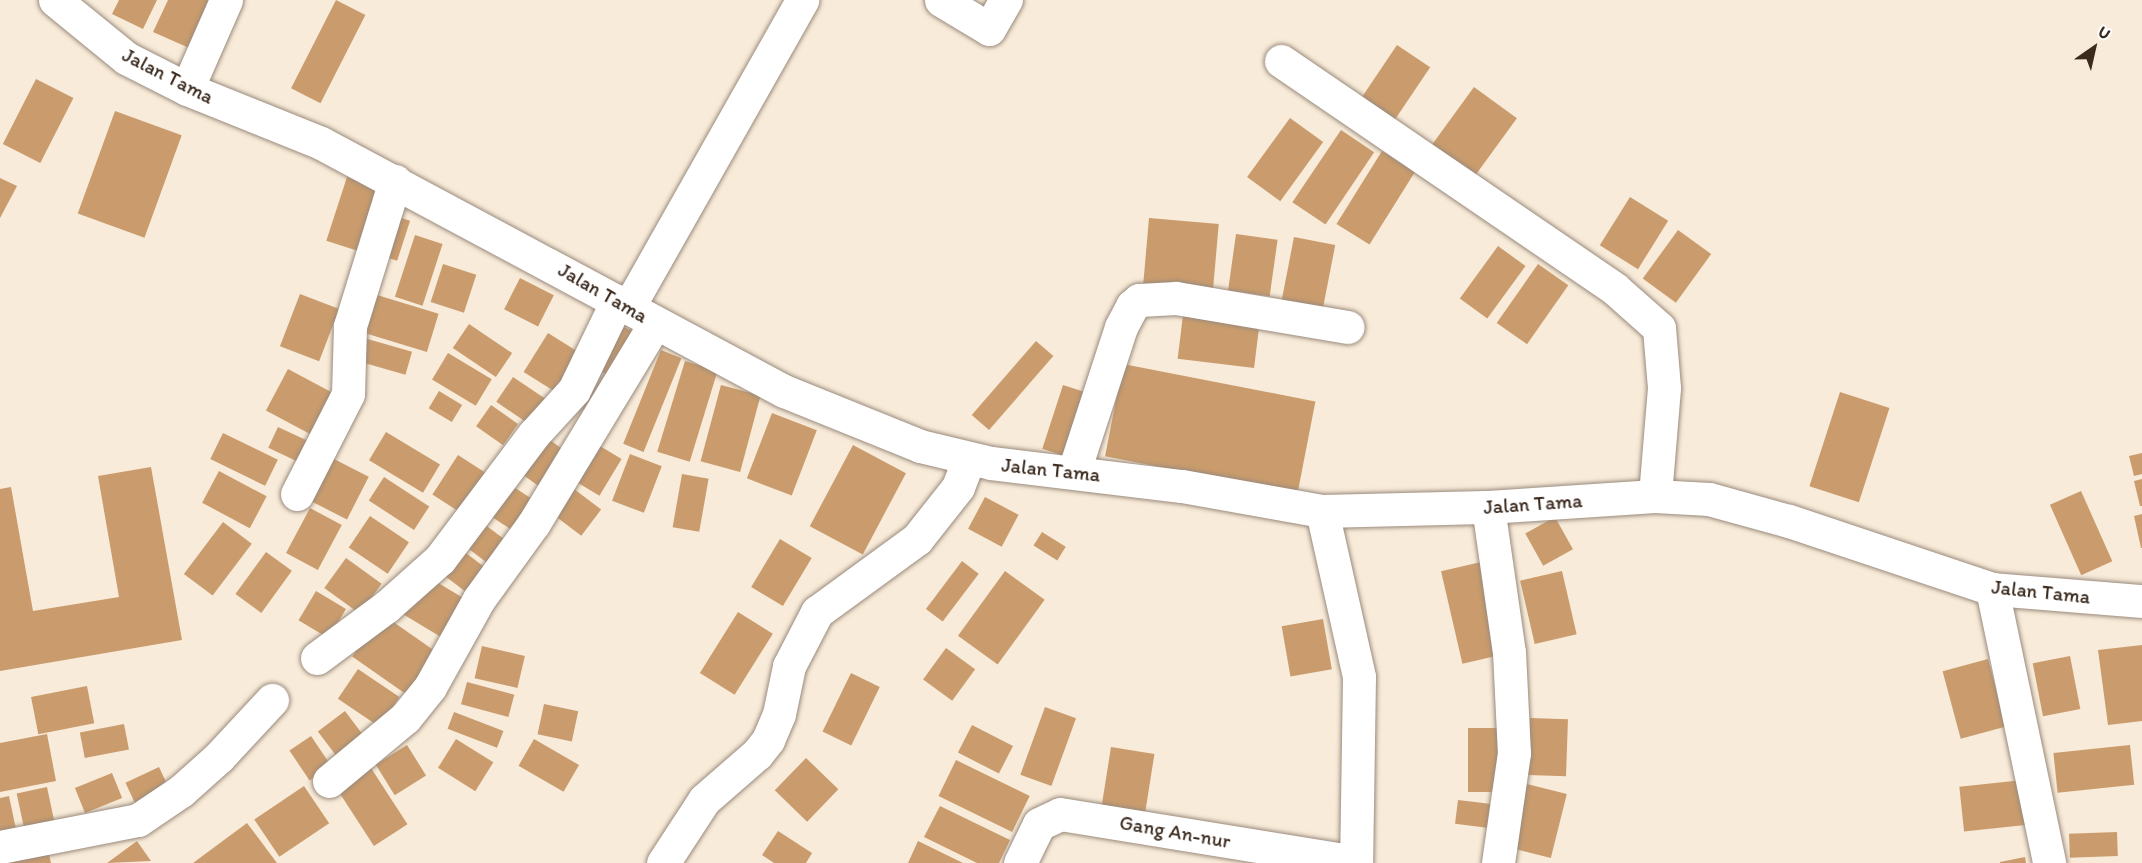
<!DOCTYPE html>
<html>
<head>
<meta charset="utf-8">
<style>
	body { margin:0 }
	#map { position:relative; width:2142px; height:863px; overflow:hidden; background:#f8ebd9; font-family:Itim,sans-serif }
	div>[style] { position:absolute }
	.building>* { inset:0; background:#ca9c6d; transform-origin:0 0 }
	.roads { filter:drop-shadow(0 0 2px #9a8a7c) drop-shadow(0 0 2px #9a8a7c) }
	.minor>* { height:33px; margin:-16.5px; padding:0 16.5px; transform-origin:16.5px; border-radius:16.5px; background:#fff }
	span { translate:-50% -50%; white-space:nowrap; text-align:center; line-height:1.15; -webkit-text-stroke:4.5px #fff; paint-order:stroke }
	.street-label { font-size:20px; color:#3b2a1e }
	.north { position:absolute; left:2064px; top:18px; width:60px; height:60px; -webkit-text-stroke:4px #fff; paint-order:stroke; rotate:34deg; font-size:16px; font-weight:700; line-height:24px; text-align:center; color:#3b2a1e }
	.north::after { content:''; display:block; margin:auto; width:21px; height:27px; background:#3b2a1e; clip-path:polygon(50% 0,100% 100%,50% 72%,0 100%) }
</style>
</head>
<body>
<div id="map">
	<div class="building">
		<div style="clip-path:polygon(119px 0,157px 0,143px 29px,112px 14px)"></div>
		<div style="clip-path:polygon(168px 0,219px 0,196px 51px,153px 32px)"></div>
		<div style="left:336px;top:0;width:33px;height:99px;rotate:27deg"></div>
		<div style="left:1397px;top:45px;width:40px;height:65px;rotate:34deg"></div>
		<div style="left:36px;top:79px;width:42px;height:73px;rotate:27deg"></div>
		<div style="left:1474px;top:87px;width:53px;height:74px;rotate:36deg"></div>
		<div style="left:115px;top:111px;width:71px;height:109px;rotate:20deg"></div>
		<div style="left:1290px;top:118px;width:41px;height:73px;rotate:36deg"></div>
		<div style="left:1341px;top:130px;width:40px;height:87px;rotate:34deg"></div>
		<div style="left:1382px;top:151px;width:39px;height:86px;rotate:32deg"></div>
		<div style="left:347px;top:177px;width:44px;height:67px;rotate:18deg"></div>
		<div style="clip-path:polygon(0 178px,17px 186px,0 218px)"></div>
		<div style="left:1630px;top:197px;width:45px;height:57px;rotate:32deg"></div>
		<div style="left:392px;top:215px;width:19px;height:42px;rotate:18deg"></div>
		<div style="left:1149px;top:218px;width:70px;height:73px;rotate:5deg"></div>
		<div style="left:1678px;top:230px;width:41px;height:60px;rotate:36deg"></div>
		<div style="left:1236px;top:234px;width:42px;height:57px;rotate:8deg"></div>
		<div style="left:415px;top:235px;width:29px;height:65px;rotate:18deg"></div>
		<div style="left:1294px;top:237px;width:42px;height:66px;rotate:11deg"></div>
		<div style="left:1498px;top:246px;width:34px;height:65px;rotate:36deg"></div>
		<div style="left:443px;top:264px;width:35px;height:40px;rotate:18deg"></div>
		<div style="left:1538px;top:264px;width:37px;height:72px;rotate:35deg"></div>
		<div style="left:520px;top:278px;width:38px;height:35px;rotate:27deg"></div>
		<div style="left:364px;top:291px;width:78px;height:40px;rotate:17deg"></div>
		<div style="left:300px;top:294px;width:42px;height:56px;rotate:21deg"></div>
		<div style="left:1183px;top:315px;width:77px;height:44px;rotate:7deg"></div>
		<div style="left:614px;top:322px;width:30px;height:50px;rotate:27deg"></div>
		<div style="left:469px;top:324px;width:52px;height:29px;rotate:34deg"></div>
		<div style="left:548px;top:333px;width:40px;height:46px;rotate:32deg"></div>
		<div style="left:364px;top:338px;width:50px;height:24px;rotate:16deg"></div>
		<div style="left:1036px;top:341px;width:23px;height:98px;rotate:41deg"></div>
		<div style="left:661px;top:350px;width:22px;height:101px;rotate:22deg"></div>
		<div style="left:448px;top:353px;width:51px;height:31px;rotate:31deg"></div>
		<div style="left:685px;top:361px;width:34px;height:95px;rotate:17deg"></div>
		<div style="left:1123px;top:364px;width:196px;height:94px;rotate:11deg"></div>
		<div style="left:288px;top:369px;width:51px;height:47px;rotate:28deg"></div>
		<div style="left:513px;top:377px;width:43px;height:30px;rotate:34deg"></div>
		<div style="left:721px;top:385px;width:41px;height:79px;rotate:15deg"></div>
		<div style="left:1063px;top:385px;width:35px;height:67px;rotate:18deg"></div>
		<div style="left:439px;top:391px;width:27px;height:20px;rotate:31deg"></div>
		<div style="left:1840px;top:392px;width:52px;height:99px;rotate:18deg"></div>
		<div style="left:491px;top:405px;width:33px;height:26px;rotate:35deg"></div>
		<div style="left:772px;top:413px;width:48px;height:70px;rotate:21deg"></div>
		<div style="left:278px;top:427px;width:35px;height:23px;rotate:25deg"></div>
		<div style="left:386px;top:432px;width:63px;height:33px;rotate:31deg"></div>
		<div style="left:223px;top:433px;width:61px;height:29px;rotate:26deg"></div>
		<div style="left:543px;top:435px;width:34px;height:44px;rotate:36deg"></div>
		<div style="left:595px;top:443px;width:31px;height:43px;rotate:31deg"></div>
		<div style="left:853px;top:445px;width:60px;height:92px;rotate:28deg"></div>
		<div style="clip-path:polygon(2142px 453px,2142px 474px,2134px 476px,2129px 456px)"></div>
		<div style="left:630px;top:454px;width:34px;height:50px;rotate:21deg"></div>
		<div style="left:458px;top:455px;width:42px;height:47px;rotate:33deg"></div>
		<div style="left:334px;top:459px;width:39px;height:48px;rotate:27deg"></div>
		<div style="clip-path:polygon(151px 467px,182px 640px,0 671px,0 489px,11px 487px,33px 611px,119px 597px,98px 476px)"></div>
		<div style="left:219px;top:471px;width:54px;height:36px;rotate:28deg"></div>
		<div style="left:682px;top:474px;width:27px;height:54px;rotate:10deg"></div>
		<div style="left:384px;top:477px;width:54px;height:28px;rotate:33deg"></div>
		<div style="clip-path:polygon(2142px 479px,2142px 506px,2140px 506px,2134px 481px)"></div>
		<div style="left:506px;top:482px;width:38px;height:37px;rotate:33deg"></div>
		<div style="left:574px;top:489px;width:34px;height:33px;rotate:37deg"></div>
		<div style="left:2081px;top:491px;width:77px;height:34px;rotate:66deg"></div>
		<div style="left:985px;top:497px;width:38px;height:36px;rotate:28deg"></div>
		<div style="left:310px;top:508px;width:36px;height:51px;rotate:28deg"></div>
		<div style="clip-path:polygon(2142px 514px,2142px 548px,2141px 548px,2134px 516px)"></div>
		<div style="left:370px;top:516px;width:47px;height:38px;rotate:34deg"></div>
		<div style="left:1555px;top:517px;width:37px;height:34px;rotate:61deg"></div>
		<div style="left:476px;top:518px;width:44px;height:29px;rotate:37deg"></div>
		<div style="left:223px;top:522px;width:36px;height:65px;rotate:37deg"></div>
		<div style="left:1042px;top:532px;width:28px;height:16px;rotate:32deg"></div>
		<div style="left:780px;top:539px;width:37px;height:56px;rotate:31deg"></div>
		<div style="left:454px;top:544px;width:43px;height:31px;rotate:37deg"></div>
		<div style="left:266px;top:552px;width:32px;height:52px;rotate:36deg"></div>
		<div style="left:346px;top:558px;width:44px;height:37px;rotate:36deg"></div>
		<div style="left:962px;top:561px;width:21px;height:60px;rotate:37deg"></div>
		<div style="left:1481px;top:562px;width:95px;height:41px;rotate:77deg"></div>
		<div style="left:1005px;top:571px;width:49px;height:80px;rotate:36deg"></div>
		<div style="left:1562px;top:571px;width:65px;height:43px;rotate:77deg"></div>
		<div style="left:425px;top:575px;width:48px;height:45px;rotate:31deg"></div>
		<div style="left:316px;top:591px;width:35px;height:34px;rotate:31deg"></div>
		<div style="left:738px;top:612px;width:41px;height:72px;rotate:32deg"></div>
		<div style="left:382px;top:614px;width:75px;height:52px;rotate:35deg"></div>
		<div style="left:1323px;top:619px;width:51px;height:42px;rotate:80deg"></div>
		<div style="clip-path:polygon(2142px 645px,2142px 721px,2108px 725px,2098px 650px)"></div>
		<div style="left:482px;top:646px;width:44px;height:33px;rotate:13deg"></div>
		<div style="left:946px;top:648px;width:36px;height:39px;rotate:36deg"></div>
		<div style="left:2070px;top:656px;width:54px;height:38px;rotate:79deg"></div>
		<div style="left:1988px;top:659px;width:70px;height:47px;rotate:75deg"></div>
		<div style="left:358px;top:669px;width:50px;height:36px;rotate:34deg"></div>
		<div style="left:851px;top:673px;width:32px;height:65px;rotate:26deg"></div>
		<div style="left:467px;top:682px;width:49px;height:23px;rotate:15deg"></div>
		<div style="left:87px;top:686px;width:38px;height:57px;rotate:79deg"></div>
		<div style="left:544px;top:704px;width:35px;height:31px;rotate:12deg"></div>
		<div style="left:1045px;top:707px;width:33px;height:72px;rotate:20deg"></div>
		<div style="left:345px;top:711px;width:34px;height:34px;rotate:53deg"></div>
		<div style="left:454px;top:712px;width:53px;height:18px;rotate:21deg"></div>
		<div style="left:1530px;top:718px;width:38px;height:57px;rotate:2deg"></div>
		<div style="left:124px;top:724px;width:26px;height:45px;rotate:79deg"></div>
		<div style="left:972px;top:725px;width:46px;height:31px;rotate:27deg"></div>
		<div style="left:1468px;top:728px;width:39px;height:64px"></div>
		<div style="clip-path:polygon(47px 734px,56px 781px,0 792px,0 743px)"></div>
		<div style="left:311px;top:736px;width:36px;height:26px;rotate:56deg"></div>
		<div style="left:456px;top:739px;width:44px;height:34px;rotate:32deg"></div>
		<div style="left:534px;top:739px;width:52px;height:31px;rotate:30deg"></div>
		<div style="left:407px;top:745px;width:36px;height:37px;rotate:58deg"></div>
		<div style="left:2130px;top:745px;width:40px;height:77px;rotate:84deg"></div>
		<div style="left:1111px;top:747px;width:44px;height:68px;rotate:9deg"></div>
		<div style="left:806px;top:758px;width:45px;height:45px;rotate:44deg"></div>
		<div style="left:956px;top:760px;width:82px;height:40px;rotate:26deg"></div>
		<div style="left:159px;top:767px;width:26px;height:37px;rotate:65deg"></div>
		<div style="left:371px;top:768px;width:67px;height:40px;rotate:57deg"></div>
		<div style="left:112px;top:773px;width:27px;height:40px;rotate:68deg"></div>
		<div style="left:2023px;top:780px;width:45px;height:64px;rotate:84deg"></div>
		<div style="left:1527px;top:784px;width:41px;height:66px;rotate:14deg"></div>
		<div style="left:304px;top:786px;width:45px;height:60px;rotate:56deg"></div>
		<div style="left:47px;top:787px;width:44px;height:31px;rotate:78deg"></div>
		<div style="clip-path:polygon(9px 796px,17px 834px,0 837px,0 798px)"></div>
		<div style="left:1458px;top:800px;width:40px;height:24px;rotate:7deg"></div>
		<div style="clip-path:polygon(940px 806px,1010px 840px,999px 863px,977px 863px,924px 837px)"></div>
		<div style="clip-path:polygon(247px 823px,277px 863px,193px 863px)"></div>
		<div style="clip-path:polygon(778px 831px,812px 853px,806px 863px,774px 863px,762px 855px)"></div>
		<div style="left:2117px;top:832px;width:24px;height:48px;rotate:88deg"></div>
		<div style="clip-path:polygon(137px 841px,151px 861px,107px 863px)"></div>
		<div style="clip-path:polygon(918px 841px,963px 863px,908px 863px)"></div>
		<div style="clip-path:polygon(49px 854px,51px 863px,9px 863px,9px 862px)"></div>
		<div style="clip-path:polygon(2025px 857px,2026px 863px,2000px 863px,2000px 862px)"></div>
	</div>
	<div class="roads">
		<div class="minor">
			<div style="left:55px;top:0;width:92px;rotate:39.2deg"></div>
			<div style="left:126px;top:58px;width:68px;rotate:26.9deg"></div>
			<div style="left:187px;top:89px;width:144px;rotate:21.9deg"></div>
			<div style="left:321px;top:143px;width:525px;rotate:28.18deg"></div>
			<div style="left:784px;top:391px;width:147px;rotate:22deg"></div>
			<div style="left:920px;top:446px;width:73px;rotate:13.5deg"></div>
			<div style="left:991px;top:463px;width:192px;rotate:6.9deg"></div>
			<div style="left:1182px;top:486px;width:142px;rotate:10.1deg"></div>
			<div style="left:1322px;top:511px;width:166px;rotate:-1.4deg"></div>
			<div style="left:1488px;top:507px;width:167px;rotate:-3.8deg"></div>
			<div style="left:1655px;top:496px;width:54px;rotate:3.2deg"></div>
			<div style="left:1709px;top:499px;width:83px;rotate:15.4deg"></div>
			<div style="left:1789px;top:521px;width:214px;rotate:18.5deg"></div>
			<div style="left:1992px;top:589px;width:150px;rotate:4.6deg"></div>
			<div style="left:941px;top:0;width:56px;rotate:31.1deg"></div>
			<div style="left:989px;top:29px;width:34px;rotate:-60deg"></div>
			<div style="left:1281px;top:61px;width:404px;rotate:34.3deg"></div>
			<div style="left:1615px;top:289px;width:59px;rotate:41.6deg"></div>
			<div style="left:1659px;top:328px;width:60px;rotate:85.2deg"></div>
			<div style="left:1664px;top:388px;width:108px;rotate:94.8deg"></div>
			<div style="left:187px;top:89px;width:97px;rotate:-66.3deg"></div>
			<div style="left:628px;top:308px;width:354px;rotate:-60.5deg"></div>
			<div style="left:1074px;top:471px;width:151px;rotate:-71.9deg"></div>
			<div style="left:1121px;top:327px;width:24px;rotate:-62deg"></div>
			<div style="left:1132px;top:306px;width:9px;rotate:-41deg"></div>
			<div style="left:1139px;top:300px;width:37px;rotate:-3deg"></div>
			<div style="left:1176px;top:298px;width:174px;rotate:9.6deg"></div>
			<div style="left:297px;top:494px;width:112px;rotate:-63deg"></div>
			<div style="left:348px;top:394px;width:68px;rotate:-88.3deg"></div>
			<div style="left:350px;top:326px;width:152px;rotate:-72.8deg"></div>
			<div style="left:1488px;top:507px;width:147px;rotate:81.8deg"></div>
			<div style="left:1509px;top:652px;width:101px;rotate:87.2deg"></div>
			<div style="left:1514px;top:753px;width:111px;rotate:98.3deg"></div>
			<div style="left:1322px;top:511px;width:170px;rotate:77.4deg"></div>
			<div style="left:1359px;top:677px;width:186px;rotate:90.9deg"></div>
			<div style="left:1992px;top:589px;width:280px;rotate:78.2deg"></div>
			<div style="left:317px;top:658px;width:86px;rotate:-36.5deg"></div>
			<div style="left:386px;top:607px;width:72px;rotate:-41.6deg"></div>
			<div style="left:440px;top:559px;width:156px;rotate:-53.1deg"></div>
			<div style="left:534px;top:434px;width:59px;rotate:-47.7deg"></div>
			<div style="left:574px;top:390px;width:99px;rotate:-64.2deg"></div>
			<div style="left:329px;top:781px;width:99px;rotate:-39.7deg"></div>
			<div style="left:405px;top:718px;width:40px;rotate:-51deg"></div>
			<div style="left:430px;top:687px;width:101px;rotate:-60.9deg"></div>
			<div style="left:479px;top:599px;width:94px;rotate:-54.1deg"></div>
			<div style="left:534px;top:523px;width:234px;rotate:-58.8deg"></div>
			<div style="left:0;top:847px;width:141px;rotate:-11.1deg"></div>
			<div style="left:138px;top:820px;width:52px;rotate:-34deg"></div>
			<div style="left:181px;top:791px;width:51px;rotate:-41.8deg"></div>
			<div style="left:219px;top:757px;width:78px;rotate:-47.1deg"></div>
			<div style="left:663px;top:863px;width:75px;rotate:-56.9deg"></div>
			<div style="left:704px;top:800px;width:70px;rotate:-41deg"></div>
			<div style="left:757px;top:754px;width:18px;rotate:-52deg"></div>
			<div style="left:768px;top:740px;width:28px;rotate:-67deg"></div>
			<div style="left:779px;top:714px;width:49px;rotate:-78.2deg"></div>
			<div style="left:789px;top:666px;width:61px;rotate:-62.6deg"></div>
			<div style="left:817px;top:612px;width:124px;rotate:-36.1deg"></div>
			<div style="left:917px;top:539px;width:66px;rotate:-51.7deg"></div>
			<div style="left:958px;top:487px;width:30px;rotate:-69deg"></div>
			<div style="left:1020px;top:863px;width:43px;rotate:-64deg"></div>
			<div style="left:1039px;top:824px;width:23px;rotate:-25deg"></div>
			<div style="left:1060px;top:814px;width:300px;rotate:9.2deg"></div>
		</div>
	</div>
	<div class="street-label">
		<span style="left:168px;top:76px;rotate:27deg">Jalan Tama</span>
		<span style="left:603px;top:293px;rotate:30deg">Jalan Tama</span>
		<span style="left:1051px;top:470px;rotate:6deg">Jalan Tama</span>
		<span style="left:1533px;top:504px;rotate:-4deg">Jalan Tama</span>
		<span style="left:2041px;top:592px;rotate:6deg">Jalan Tama</span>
		<span style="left:1175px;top:832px;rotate:10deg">Gang An-nur</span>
	</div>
	<div class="north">U</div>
</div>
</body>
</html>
